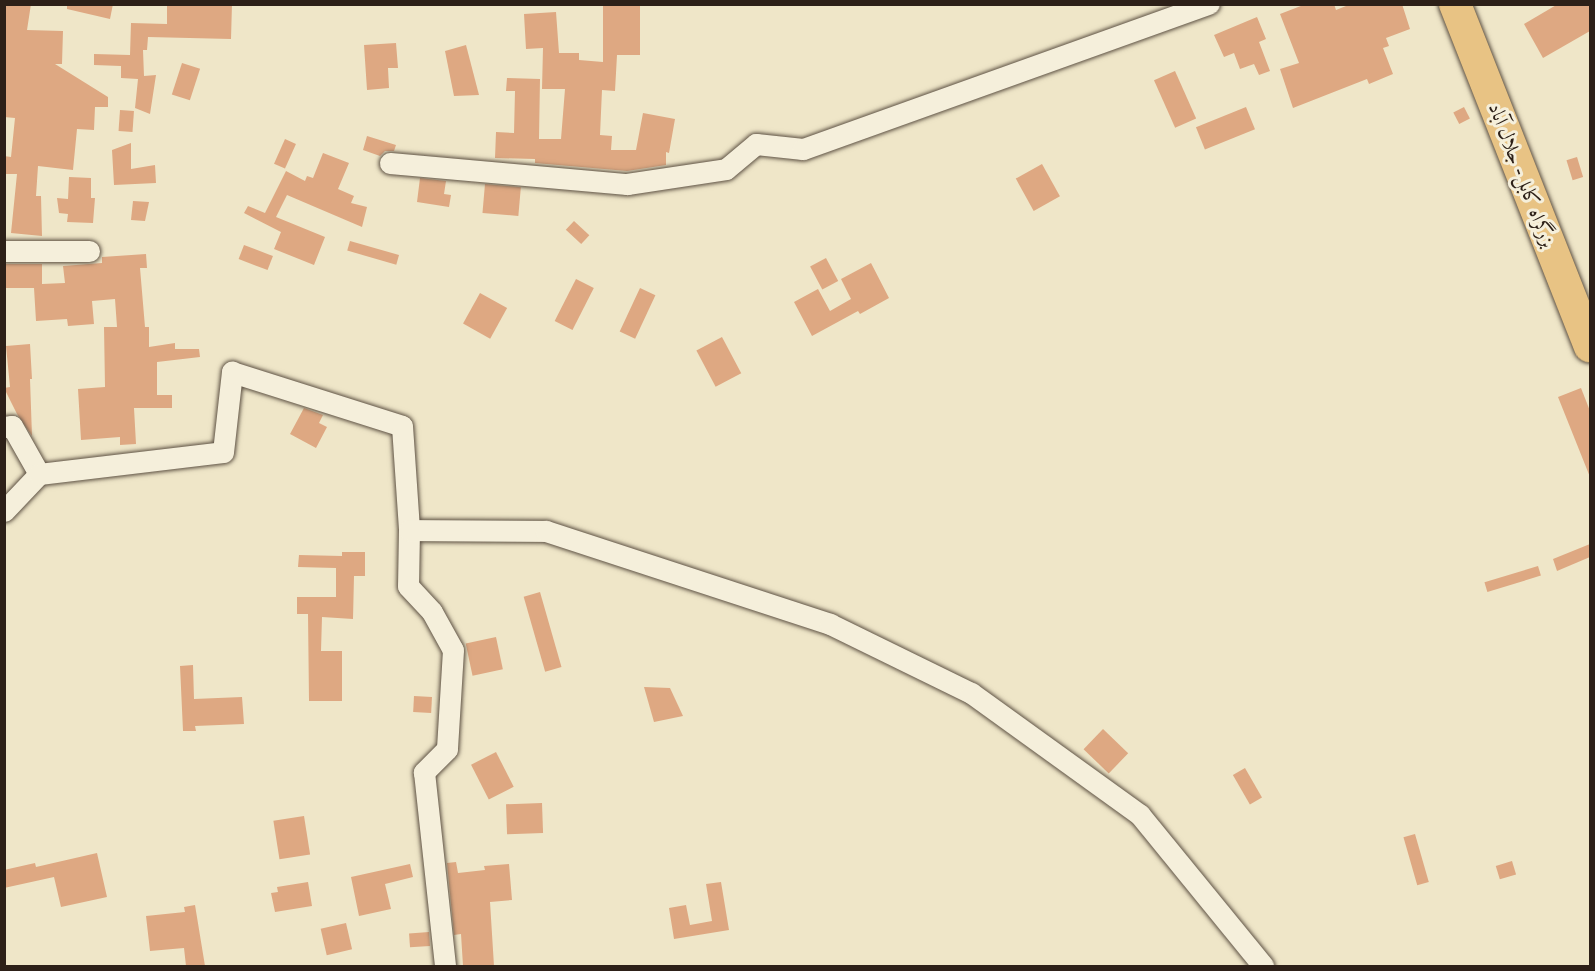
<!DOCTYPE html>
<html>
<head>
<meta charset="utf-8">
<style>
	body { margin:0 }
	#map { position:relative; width:1595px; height:971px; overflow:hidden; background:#efe6c8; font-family:"IM FELL Double Pica",Amiri,serif }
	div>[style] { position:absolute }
	.building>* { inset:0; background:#dea882; transform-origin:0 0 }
	.roads { filter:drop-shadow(0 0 2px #5e5244) drop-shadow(0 0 2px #5e5244) }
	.minor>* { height:21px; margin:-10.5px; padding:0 10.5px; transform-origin:10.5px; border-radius:10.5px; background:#f5efdb }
	.highway>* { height:32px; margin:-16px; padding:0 16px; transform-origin:16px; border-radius:16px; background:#e8c384 }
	span { translate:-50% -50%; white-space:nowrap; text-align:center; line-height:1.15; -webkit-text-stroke:6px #f5efdb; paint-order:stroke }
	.street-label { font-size:20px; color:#2d2018 }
	.frame { position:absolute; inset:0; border:6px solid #2d2018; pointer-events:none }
</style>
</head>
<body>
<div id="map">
	<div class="building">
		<div style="clip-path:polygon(4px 4px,31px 4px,27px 30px,63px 31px,62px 64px,55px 64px,108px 97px,108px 107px,95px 107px,94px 130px,77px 129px,73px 170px,38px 166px,36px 196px,41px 196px,42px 236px,11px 233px,17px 174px,4px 174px,4px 156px,11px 157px,15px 118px,4px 117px)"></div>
		<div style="clip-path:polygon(67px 4px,113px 4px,110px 19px,67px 9px)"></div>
		<div style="clip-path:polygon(167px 4px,232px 4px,231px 39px,148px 37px,147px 50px,143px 50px,144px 76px,156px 75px,150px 114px,135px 108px,138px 79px,121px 78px,121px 66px,94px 65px,94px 54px,130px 55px,131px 23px,167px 24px)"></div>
		<div style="clip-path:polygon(603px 4px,640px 4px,640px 55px,617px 55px,615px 91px,602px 90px,600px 135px,612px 136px,611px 150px,636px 150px,643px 113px,675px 119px,669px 153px,666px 152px,666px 165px,627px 171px,535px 163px,535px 159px,495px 158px,496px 132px,514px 133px,515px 91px,506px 91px,507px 78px,540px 79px,539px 139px,561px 139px,565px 89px,542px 89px,543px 48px,526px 49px,524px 14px,556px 12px,559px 53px,579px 53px,579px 60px,603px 62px)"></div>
		<div style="clip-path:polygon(1306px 4px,1334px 4px,1336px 10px,1351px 4px,1402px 4px,1410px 29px,1386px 38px,1389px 46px,1383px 48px,1393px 74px,1369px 84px,1367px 79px,1293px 108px,1280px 69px,1299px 63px,1280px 14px)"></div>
		<div style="clip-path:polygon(1558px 4px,1590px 4px,1590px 31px,1543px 58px,1524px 24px)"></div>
		<div style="clip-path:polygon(1257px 17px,1266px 39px,1259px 42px,1270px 71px,1259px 75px,1254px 64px,1240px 69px,1234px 53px,1224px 57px,1214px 35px)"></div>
		<div style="clip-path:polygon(396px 43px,398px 68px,388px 68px,389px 88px,367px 90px,364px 45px)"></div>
		<div style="clip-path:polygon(466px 45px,479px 95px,454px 96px,445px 51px)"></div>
		<div style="left:182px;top:63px;width:19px;height:33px;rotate:18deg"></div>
		<div style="left:1175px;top:71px;width:52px;height:23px;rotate:66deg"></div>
		<div style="left:1246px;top:107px;width:24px;height:54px;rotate:68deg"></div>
		<div style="left:1464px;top:107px;width:13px;height:12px;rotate:63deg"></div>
		<div style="left:120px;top:110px;width:14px;height:21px;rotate:4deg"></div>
		<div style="clip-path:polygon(367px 136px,396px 145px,394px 151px,385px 151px,380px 156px,363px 150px)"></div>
		<div style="left:285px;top:139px;width:12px;height:27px;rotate:24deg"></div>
		<div style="clip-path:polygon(131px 143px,131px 169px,155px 165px,156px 183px,114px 185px,112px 150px)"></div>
		<div style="clip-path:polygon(323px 153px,349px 163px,338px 189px,354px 196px,351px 203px,367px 207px,362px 227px,287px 195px,276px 217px,325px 237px,314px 265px,274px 249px,281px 232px,244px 213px,248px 206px,265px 213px,286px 171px,305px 181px,307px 176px,313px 178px)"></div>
		<div style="left:1577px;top:157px;width:21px;height:11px;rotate:73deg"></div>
		<div style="left:1042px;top:164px;width:37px;height:30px;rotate:61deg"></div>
		<div style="clip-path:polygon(69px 177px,91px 178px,91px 198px,95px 198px,93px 223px,67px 222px,68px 214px,59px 213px,57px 198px,68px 199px)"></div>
		<div style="clip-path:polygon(420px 178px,446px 181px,444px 194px,451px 195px,449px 207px,417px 202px)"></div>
		<div style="left:485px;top:184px;width:36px;height:29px;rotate:5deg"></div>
		<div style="clip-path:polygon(133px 201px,149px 202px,145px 221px,131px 220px)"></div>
		<div style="left:574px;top:221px;width:21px;height:12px;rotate:43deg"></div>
		<div style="left:350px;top:241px;width:51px;height:10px;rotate:16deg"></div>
		<div style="left:244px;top:245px;width:31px;height:15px;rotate:21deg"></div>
		<div style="clip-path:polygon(146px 254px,147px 268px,140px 268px,145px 327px,149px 327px,149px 347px,175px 343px,175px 349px,199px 349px,200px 357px,157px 362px,157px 395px,172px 395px,172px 408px,134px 408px,136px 444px,120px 445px,120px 437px,81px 440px,78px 389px,105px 387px,104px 327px,117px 327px,115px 299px,92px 301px,94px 324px,68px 326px,67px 319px,36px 321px,34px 288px,4px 288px,4px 264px,42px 264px,42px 284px,65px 283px,63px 266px,102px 263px,102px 257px)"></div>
		<div style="left:826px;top:258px;width:26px;height:18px;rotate:62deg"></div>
		<div style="clip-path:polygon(871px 263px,889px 298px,860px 314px,858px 311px,812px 336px,794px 302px,818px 289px,830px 311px,851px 299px,841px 279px)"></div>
		<div style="left:576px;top:279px;width:20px;height:47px;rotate:27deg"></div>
		<div style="left:640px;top:288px;width:17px;height:48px;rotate:25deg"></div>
		<div style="left:480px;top:293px;width:31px;height:35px;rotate:29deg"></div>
		<div style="left:722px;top:337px;width:41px;height:29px;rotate:62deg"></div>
		<div style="clip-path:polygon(30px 344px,32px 379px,30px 379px,32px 436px,17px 414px,4px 388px,10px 387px,6px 346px)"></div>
		<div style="clip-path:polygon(1581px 388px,1590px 411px,1590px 477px,1558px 397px)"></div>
		<div style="clip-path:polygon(304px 408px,323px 415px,319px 423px,327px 427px,316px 448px,290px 434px)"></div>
		<div style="clip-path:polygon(1590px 544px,1590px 557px,1557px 571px,1553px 559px)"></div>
		<div style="clip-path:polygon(342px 552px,365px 552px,365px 576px,354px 576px,353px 619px,322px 617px,321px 651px,342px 651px,342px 701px,309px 701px,308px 614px,297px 614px,297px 597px,336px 597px,336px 568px,298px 567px,299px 555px,342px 556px)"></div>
		<div style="left:1538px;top:566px;width:10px;height:56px;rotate:73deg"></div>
		<div style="left:540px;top:592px;width:78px;height:17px;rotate:74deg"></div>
		<div style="left:496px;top:637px;width:33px;height:31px;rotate:78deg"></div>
		<div style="clip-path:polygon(193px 665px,194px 699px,242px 697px,244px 724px,195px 726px,196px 731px,183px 731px,180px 666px)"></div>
		<div style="clip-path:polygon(644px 687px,670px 688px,683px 716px,654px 722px)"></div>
		<div style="left:414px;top:696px;width:18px;height:16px;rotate:3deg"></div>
		<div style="left:1103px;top:729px;width:35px;height:28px;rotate:44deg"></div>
		<div style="left:496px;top:752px;width:39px;height:28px;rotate:63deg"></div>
		<div style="left:1245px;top:768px;width:34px;height:14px;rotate:60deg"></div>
		<div style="left:542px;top:803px;width:30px;height:36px;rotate:88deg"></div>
		<div style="left:304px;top:816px;width:39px;height:31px;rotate:81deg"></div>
		<div style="left:1415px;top:834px;width:50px;height:12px;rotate:74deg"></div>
		<div style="clip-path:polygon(97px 853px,107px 897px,61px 907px,54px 877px,4px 888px,4px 870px,35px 863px,36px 867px)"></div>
		<div style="left:1512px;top:861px;width:14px;height:17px;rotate:73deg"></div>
		<div style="clip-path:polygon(456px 862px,458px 873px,485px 870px,484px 866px,509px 864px,512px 900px,490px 902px,494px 966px,463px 966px,461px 934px,454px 935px,447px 863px)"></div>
		<div style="clip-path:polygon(410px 864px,413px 877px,385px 884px,391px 909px,359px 916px,351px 877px)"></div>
		<div style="clip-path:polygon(308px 882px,312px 906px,275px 912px,271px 893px,278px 892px,277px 887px)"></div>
		<div style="clip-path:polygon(721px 882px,729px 930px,674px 939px,669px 908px,686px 905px,690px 925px,712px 921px,706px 884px)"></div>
		<div style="clip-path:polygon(195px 905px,205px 966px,186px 966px,184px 948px,150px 951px,146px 916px,185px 912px,184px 907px)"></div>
		<div style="left:346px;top:923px;width:27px;height:26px;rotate:77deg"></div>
		<div style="left:429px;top:932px;width:14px;height:20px;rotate:86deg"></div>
	</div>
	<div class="roads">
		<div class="minor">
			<div style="left:390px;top:163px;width:238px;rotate:5.1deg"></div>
			<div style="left:627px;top:184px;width:100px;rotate:-8.6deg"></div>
			<div style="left:726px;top:169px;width:39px;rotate:-40deg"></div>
			<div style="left:756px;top:144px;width:47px;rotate:6.1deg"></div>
			<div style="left:803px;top:149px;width:431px;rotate:-19.7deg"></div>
			<div style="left:4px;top:251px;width:85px"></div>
			<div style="left:4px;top:427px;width:8px;rotate:-7deg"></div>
			<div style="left:12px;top:426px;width:55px;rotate:60.6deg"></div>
			<div style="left:4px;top:511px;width:51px;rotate:-46.6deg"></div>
			<div style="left:39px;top:474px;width:185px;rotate:-6.8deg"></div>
			<div style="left:223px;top:452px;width:81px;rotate:-83.6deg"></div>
			<div style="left:232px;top:372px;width:178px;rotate:17.6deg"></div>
			<div style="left:402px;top:426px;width:104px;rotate:86.1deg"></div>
			<div style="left:409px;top:530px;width:56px;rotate:91deg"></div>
			<div style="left:408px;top:586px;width:35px;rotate:47deg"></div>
			<div style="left:432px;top:612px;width:43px;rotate:61.1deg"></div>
			<div style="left:453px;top:650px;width:99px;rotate:93.5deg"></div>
			<div style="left:447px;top:749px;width:33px;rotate:135deg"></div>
			<div style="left:424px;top:772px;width:195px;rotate:83.8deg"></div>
			<div style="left:409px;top:530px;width:137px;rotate:0.4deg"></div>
			<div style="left:546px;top:531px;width:299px;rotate:18.1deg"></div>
			<div style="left:830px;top:624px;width:157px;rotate:26.1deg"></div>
			<div style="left:971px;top:693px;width:208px;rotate:35.8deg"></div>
			<div style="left:1140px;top:815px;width:195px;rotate:50.8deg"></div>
		</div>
		<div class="highway">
			<div style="left:1455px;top:4px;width:368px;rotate:68.5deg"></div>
		</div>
	</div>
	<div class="street-label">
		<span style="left:1522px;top:175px;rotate:69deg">بزرگراه کابل- جلال آباد</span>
	</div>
	<div class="frame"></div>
</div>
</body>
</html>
